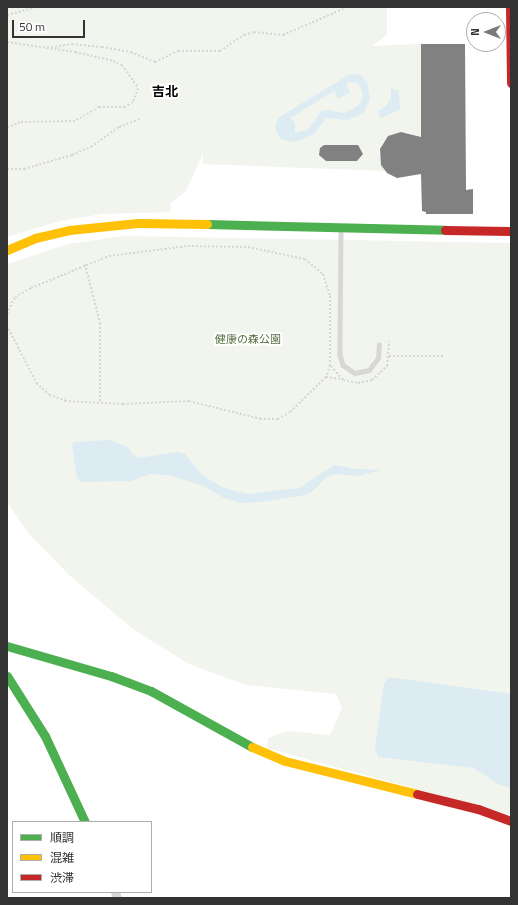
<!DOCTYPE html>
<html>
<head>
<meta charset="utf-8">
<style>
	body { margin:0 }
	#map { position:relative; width:518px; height:905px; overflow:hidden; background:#fff; font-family:"Titillium Web","Noto Sans JP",sans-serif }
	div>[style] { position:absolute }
	.green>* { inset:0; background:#f1f5ed }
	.water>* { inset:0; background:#ddebf3 }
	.building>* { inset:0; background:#818181 }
	.path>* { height:2px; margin-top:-1px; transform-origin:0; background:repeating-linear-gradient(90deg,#d6d6d6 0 2px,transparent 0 4px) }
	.lane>* { height:4.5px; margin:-2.25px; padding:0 2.25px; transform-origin:2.25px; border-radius:2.25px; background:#d7d7d7 }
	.street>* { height:9px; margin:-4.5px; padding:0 4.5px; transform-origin:4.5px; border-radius:4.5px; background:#d7d7d7 }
	.fast>* { height:9px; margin:-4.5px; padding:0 4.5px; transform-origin:4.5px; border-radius:4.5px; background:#4caf50 }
	.slow>* { height:9px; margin:-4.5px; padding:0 4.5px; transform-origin:4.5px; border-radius:4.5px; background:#ffc107 }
	.jam>* { height:9px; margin:-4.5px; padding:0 4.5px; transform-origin:4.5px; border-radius:4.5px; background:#c62828 }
	span { translate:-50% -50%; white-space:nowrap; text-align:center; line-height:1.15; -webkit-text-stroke:4px #fff; paint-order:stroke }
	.park-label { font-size:11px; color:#56703f }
	.quarter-label { font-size:13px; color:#000; font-weight:700 }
	.frame { position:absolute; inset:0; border:8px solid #333; pointer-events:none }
	.legend { position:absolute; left:12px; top:821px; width:140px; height:72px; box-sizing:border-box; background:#fff; border:1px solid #adadad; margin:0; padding:5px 7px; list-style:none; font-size:12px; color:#333 }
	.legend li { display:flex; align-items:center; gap:8px; height:20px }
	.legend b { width:20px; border:1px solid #adadad }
	.north { position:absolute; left:466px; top:12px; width:40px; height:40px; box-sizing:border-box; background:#fff; border:1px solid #adadad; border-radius:50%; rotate:270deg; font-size:11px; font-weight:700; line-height:16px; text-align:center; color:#333 }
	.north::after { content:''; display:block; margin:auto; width:14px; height:18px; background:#7a7a7a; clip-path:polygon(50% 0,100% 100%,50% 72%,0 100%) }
	.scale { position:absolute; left:12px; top:20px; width:73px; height:18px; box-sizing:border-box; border:2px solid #333; border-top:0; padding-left:5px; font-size:12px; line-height:14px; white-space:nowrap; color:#333; -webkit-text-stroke:3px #fff; paint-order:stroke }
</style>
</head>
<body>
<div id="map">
	<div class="green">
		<div style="clip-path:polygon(7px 7px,387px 7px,387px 35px,372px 46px,421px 44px,421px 138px,406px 132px,388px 136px,382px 144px,379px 154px,386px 171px,203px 164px,203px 154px,186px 191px,171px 203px,170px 212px,102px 214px,60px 221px,7px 237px)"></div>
		<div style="clip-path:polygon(123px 236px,511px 243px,511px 815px,267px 748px,268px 738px,287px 731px,330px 735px,342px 708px,336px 694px,246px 685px,189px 664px,134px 630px,69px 575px,28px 533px,7px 502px,7px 264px,68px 244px)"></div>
	</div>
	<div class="water">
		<div style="clip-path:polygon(evenodd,350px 74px,360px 75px,367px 82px,370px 99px,364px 113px,348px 120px,326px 118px,315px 133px,302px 140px,290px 142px,280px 138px,275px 128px,278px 118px,350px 74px,349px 82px,358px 83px,361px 88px,363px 98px,358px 106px,344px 113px,329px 110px,321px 111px,309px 129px,295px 133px,295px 123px,290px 118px,334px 91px,338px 99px,350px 92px,346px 84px,349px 82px)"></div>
		<div style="clip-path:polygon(391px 88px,399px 91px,400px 110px,380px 118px,378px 111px,386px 106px,391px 98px)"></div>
		<div style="clip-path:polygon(109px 440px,128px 447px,132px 454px,139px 458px,177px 452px,185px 454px,202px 475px,224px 488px,248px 494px,299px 488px,334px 465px,356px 469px,381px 470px,358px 476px,337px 474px,328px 476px,312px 492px,305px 495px,262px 502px,241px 503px,224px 498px,204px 486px,168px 475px,150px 474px,130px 481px,82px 482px,77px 478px,72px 446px,74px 442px)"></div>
		<div style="clip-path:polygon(389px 677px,511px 694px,511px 788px,498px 784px,474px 768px,378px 757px,375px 747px,384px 683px)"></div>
	</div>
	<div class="building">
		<div style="clip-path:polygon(421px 44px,465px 44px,466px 190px,473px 189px,473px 214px,426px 214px,426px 212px,422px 211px,421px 174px,397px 178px,387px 173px,381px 165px,380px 149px,388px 136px,401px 132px,421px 137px)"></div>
		<div style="clip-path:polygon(324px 145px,358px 145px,363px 154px,357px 161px,326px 161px,319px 155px,320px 148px)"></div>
	</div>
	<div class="path">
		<div style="left:7px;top:15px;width:31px;rotate:-15deg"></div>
		<div style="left:7px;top:42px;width:69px;rotate:8.4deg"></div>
		<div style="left:75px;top:52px;width:39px;rotate:13deg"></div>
		<div style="left:113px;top:61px;width:10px;rotate:24deg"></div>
		<div style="left:122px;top:65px;width:28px;rotate:55deg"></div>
		<div style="left:138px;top:88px;width:15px;rotate:110deg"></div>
		<div style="left:133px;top:102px;width:9px;rotate:148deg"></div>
		<div style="left:125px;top:107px;width:26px;rotate:180deg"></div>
		<div style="left:99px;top:107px;width:28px;rotate:150deg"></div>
		<div style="left:75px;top:121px;width:55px;rotate:179deg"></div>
		<div style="left:20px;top:122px;width:14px;rotate:155deg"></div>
		<div style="left:47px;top:48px;width:25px;rotate:-9deg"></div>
		<div style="left:72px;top:44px;width:30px;rotate:6deg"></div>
		<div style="left:102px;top:47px;width:29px;rotate:10deg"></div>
		<div style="left:131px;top:52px;width:26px;rotate:23deg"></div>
		<div style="left:155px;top:62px;width:25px;rotate:-26deg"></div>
		<div style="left:178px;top:51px;width:42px"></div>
		<div style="left:220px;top:51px;width:29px;rotate:-34deg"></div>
		<div style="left:244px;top:35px;width:10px;rotate:-17deg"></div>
		<div style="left:254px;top:32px;width:29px;rotate:6deg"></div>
		<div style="left:283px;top:35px;width:71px;rotate:-23.3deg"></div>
		<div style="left:7px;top:169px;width:17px"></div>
		<div style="left:24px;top:169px;width:50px;rotate:-16.3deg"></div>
		<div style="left:72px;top:155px;width:21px;rotate:-23deg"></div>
		<div style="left:91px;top:147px;width:34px;rotate:-36deg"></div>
		<div style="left:119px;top:127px;width:22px;rotate:-21deg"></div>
		<div style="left:85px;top:264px;width:61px;rotate:75.7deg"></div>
		<div style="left:100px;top:323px;width:79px;rotate:90deg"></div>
		<div style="left:7px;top:314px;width:19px;rotate:-65deg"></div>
		<div style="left:15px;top:297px;width:18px;rotate:-29deg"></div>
		<div style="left:31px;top:288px;width:84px;rotate:-22.3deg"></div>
		<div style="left:109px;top:256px;width:80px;rotate:-7.2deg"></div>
		<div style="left:188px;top:246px;width:60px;rotate:1deg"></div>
		<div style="left:248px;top:247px;width:58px;rotate:11.9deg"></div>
		<div style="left:305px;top:259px;width:23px;rotate:40deg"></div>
		<div style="left:323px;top:274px;width:23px;rotate:72deg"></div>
		<div style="left:330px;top:296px;width:69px;rotate:90deg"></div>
		<div style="left:330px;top:365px;width:13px;rotate:108deg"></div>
		<div style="left:326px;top:377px;width:50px;rotate:135.8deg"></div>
		<div style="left:290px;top:412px;width:14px;rotate:150deg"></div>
		<div style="left:278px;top:419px;width:17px;rotate:180deg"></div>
		<div style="left:261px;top:419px;width:74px;rotate:-166deg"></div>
		<div style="left:189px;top:401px;width:66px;rotate:177.4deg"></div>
		<div style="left:123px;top:404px;width:57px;rotate:-177deg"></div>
		<div style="left:66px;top:401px;width:17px;rotate:-159deg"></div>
		<div style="left:50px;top:395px;width:17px;rotate:-140deg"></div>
		<div style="left:37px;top:384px;width:65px;rotate:-117.3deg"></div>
		<div style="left:389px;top:356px;width:55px"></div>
		<div style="left:331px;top:366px;width:18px;rotate:49deg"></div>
		<div style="left:343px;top:380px;width:15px;rotate:11deg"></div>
		<div style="left:358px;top:383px;width:14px;rotate:-12deg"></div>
		<div style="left:372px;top:380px;width:21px;rotate:-43deg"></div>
		<div style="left:387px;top:366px;width:25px;rotate:-85deg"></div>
		<div style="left:326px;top:377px;width:16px;rotate:7deg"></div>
	</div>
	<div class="lane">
		<div style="left:341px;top:229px;width:126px;rotate:90.5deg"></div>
		<div style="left:340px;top:355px;width:10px;rotate:73deg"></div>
		<div style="left:343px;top:365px;width:14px;rotate:34deg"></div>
		<div style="left:355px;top:373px;width:14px;rotate:-12deg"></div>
		<div style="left:369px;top:370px;width:15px;rotate:-53deg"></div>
		<div style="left:378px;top:358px;width:13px;rotate:-86deg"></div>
	</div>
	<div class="street">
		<div style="left:115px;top:892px;width:6px;rotate:72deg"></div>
	</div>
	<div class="fast">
		<div style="left:207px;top:224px;width:238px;rotate:1.4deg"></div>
		<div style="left:7px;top:646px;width:108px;rotate:16.1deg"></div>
		<div style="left:111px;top:676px;width:43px;rotate:20.6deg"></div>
		<div style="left:151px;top:691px;width:115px;rotate:29deg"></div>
		<div style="left:7px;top:676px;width:71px;rotate:57.7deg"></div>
		<div style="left:45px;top:736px;width:95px;rotate:65.1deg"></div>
	</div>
	<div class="slow">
		<div style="left:7px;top:250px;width:30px;rotate:-23deg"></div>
		<div style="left:35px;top:238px;width:35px;rotate:-13deg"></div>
		<div style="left:69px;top:230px;width:69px;rotate:-5.8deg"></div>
		<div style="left:138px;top:223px;width:69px;rotate:0.8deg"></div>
		<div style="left:252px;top:747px;width:36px;rotate:23deg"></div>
		<div style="left:285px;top:761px;width:136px;rotate:14deg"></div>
	</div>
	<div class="jam">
		<div style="left:510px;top:7px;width:76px;rotate:89.2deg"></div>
		<div style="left:445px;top:230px;width:66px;rotate:0.9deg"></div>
		<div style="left:417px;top:794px;width:63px;rotate:13.8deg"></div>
		<div style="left:478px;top:809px;width:35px;rotate:20deg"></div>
	</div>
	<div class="park-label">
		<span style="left:248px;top:339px">健康の森公園</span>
	</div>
	<div class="quarter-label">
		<span style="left:165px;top:91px">吉北</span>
	</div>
	<div class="frame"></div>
	<ul class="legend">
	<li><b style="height:5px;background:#4caf50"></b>順調</li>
	<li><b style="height:5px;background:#ffc107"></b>混雑</li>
	<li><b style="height:5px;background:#c62828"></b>渋滞</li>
	</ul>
	<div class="north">N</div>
	<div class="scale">50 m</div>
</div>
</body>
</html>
